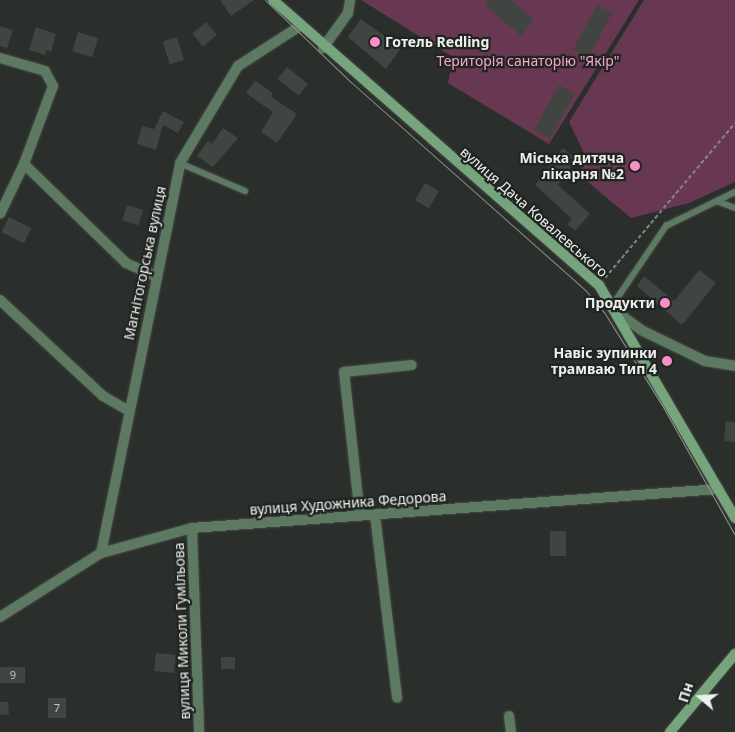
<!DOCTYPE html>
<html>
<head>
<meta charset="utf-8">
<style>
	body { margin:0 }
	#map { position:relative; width:735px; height:732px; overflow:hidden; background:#2b2f2b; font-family:"Noto Sans",sans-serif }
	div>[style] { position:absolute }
	.green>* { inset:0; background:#683752 }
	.building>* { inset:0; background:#404541; transform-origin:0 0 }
	.path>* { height:2px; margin-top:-1px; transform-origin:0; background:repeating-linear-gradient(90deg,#808380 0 4px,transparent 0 6.5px) }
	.roads { filter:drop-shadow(0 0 1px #464a46) drop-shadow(0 0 1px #464a46) }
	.lane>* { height:5.5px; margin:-2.75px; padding:0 2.75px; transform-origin:2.75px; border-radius:2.75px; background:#5d7961 }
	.street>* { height:10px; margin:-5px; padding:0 5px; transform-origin:5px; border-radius:5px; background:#5d7961 }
	.secondary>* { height:10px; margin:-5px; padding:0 5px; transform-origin:5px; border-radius:5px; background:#76a47d }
	.tram>* { height:1px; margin:-0.5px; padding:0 0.5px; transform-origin:0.5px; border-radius:0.5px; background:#909490 }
	.dots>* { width:14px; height:14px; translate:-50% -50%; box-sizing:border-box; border:2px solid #212521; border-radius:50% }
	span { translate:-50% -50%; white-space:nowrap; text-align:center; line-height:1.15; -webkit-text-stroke:4.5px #212521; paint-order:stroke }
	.number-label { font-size:11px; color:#c2c5c2 }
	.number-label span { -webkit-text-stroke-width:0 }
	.poi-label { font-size:14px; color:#edf0ed; font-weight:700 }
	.left { translate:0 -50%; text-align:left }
	.right { translate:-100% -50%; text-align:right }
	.park-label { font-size:14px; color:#f8a4d0 }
	.street-label { font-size:14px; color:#edf0ed }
	.north { position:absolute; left:675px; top:672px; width:50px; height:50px; -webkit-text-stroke:4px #212521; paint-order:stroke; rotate:288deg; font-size:14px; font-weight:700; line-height:20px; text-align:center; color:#edf0ed }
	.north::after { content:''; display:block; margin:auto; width:18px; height:22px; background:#edf0ed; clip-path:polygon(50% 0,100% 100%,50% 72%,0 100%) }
</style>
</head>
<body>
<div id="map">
	<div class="green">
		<div style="clip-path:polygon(361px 0,639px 0,549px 144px,448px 83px,453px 57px)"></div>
		<div style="clip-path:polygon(644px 0,735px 0,735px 182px,689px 203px,631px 218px,577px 173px,588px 161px,569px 122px)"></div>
	</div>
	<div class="building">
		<div style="clip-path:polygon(220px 0,254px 0,231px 16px)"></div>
		<div style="clip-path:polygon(489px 0,511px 0,534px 20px,521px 36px,485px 5px)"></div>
		<div style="left:597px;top:5px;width:17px;height:51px;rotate:28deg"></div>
		<div style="clip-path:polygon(361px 19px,401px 48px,386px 69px,348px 37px)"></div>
		<div style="left:206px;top:22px;width:17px;height:18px;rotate:50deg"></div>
		<div style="clip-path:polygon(0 26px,13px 30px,7px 48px,0 46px)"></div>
		<div style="clip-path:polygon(36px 27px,56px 34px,51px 52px,47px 50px,45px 55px,29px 50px)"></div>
		<div style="left:78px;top:32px;width:21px;height:20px;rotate:17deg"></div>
		<div style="left:177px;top:37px;width:24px;height:15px;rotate:73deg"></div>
		<div style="left:287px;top:67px;width:27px;height:15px;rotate:39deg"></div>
		<div style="clip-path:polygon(255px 81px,273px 93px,271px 97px,297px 114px,277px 143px,261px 132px,273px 112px,246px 93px)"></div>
		<div style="left:559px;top:85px;width:18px;height:51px;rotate:29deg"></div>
		<div style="clip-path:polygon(163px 111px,184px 122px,178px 133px,163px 125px,156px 150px,137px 144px,142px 126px,154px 129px)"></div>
		<div style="clip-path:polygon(223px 128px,238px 138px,213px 167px,197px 156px,208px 141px,212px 144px)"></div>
		<div style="clip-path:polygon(563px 148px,577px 160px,558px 185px,590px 214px,575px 231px,567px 224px,572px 219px,535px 185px)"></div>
		<div style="left:425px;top:183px;width:16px;height:20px;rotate:30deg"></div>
		<div style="left:127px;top:205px;width:17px;height:16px;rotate:17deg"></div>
		<div style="left:9px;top:217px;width:25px;height:17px;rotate:26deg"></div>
		<div style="clip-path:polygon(699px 270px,716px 283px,682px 325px,637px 286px,644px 276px,674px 301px)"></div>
		<div style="left:668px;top:353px;width:13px;height:9px;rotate:63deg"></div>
		<div style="clip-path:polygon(726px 421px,735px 422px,735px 442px,724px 441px)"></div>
		<div style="left:550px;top:531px;width:16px;height:25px"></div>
		<div style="left:156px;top:653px;width:20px;height:18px;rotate:6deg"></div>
		<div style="left:221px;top:657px;width:14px;height:12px"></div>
		<div style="left:0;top:667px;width:25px;height:16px"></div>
		<div style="left:48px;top:698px;width:18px;height:20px"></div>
		<div style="clip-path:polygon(0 702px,8px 702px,9px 714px,0 715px)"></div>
	</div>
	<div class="path">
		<div style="left:605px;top:278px;width:202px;rotate:-50deg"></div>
	</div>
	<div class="roads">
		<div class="lane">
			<div style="left:180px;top:163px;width:71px;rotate:23.3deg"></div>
			<div style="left:717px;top:201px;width:19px;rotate:21deg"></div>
			<div style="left:612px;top:306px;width:97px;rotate:-56deg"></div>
			<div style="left:666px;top:226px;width:77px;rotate:-26.2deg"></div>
		</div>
		<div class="street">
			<div style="left:323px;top:48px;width:43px;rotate:-54.5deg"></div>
			<div style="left:348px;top:13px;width:13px;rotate:-81deg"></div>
			<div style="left:0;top:58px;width:47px;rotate:16.1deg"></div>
			<div style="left:45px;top:71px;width:17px;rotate:62deg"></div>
			<div style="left:53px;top:86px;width:83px;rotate:110.4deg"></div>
			<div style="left:24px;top:164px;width:55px;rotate:115.6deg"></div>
			<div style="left:24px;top:164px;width:142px;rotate:44.1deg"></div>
			<div style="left:126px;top:263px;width:34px;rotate:24deg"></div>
			<div style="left:0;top:300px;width:141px;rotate:43deg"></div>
			<div style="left:103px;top:396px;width:30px;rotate:30deg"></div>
			<div style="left:618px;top:313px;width:29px;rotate:36deg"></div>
			<div style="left:641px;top:330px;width:71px;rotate:25.8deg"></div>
			<div style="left:705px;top:361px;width:30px;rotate:9deg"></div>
			<div style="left:375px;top:515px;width:184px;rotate:83.1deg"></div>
			<div style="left:360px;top:516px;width:145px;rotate:-96.3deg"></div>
			<div style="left:344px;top:372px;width:68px;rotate:-5.9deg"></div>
			<div style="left:192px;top:528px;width:204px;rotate:88deg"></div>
			<div style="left:101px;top:553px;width:398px;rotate:-78.5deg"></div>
			<div style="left:180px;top:163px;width:113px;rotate:-59.1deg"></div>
			<div style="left:238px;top:66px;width:74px;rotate:-32.8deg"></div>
			<div style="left:0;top:617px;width:120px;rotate:-32.4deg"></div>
			<div style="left:101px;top:553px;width:94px;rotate:-15.4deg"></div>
			<div style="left:192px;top:528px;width:528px;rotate:-4.23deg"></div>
			<div style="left:509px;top:716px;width:16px;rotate:83deg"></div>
		</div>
		<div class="secondary">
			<div style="left:273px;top:0;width:433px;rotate:41.2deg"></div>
			<div style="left:599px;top:285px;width:270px;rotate:59.7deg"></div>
			<div style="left:670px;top:732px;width:102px;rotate:-50.2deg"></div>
		</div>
	</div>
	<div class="tram">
		<div style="left:265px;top:0;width:120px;rotate:43.7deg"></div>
		<div style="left:352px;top:83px;width:314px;rotate:41.6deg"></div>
		<div style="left:587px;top:292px;width:26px;rotate:50deg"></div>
		<div style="left:604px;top:312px;width:110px;rotate:58.1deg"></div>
		<div style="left:662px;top:405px;width:149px;rotate:60.7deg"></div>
	</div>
	<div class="dots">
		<div style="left:375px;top:42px;background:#f98fc9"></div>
		<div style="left:635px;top:166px;background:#f98fc9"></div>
		<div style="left:665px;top:303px;background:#f98fc9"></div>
		<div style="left:667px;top:361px;background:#f98fc9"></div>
	</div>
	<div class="number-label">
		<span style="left:13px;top:675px">9</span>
		<span style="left:57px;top:708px">7</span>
	</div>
	<div class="poi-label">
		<span class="left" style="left:385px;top:42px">Готель Redling</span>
		<span class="right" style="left:624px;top:166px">Міська дитяча<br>лікарня №2</span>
		<span class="right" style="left:655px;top:303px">Продукти</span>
		<span class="right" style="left:657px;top:361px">Навіс зупинки<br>трамваю Тип 4</span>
	</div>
	<div class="park-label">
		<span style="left:528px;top:61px">Територія санаторію "Якір"</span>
	</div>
	<div class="street-label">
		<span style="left:534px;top:212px;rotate:41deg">вулиця Дача Ковалевського</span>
		<span style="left:145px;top:263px;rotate:-78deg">Магнітогорська вулиця</span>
		<span style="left:348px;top:503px;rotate:-4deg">вулиця Художника Федорова</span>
		<span style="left:182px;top:631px;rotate:-92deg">вулиця Миколи Гумільова</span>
	</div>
	<div class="north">Пн</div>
</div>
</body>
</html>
